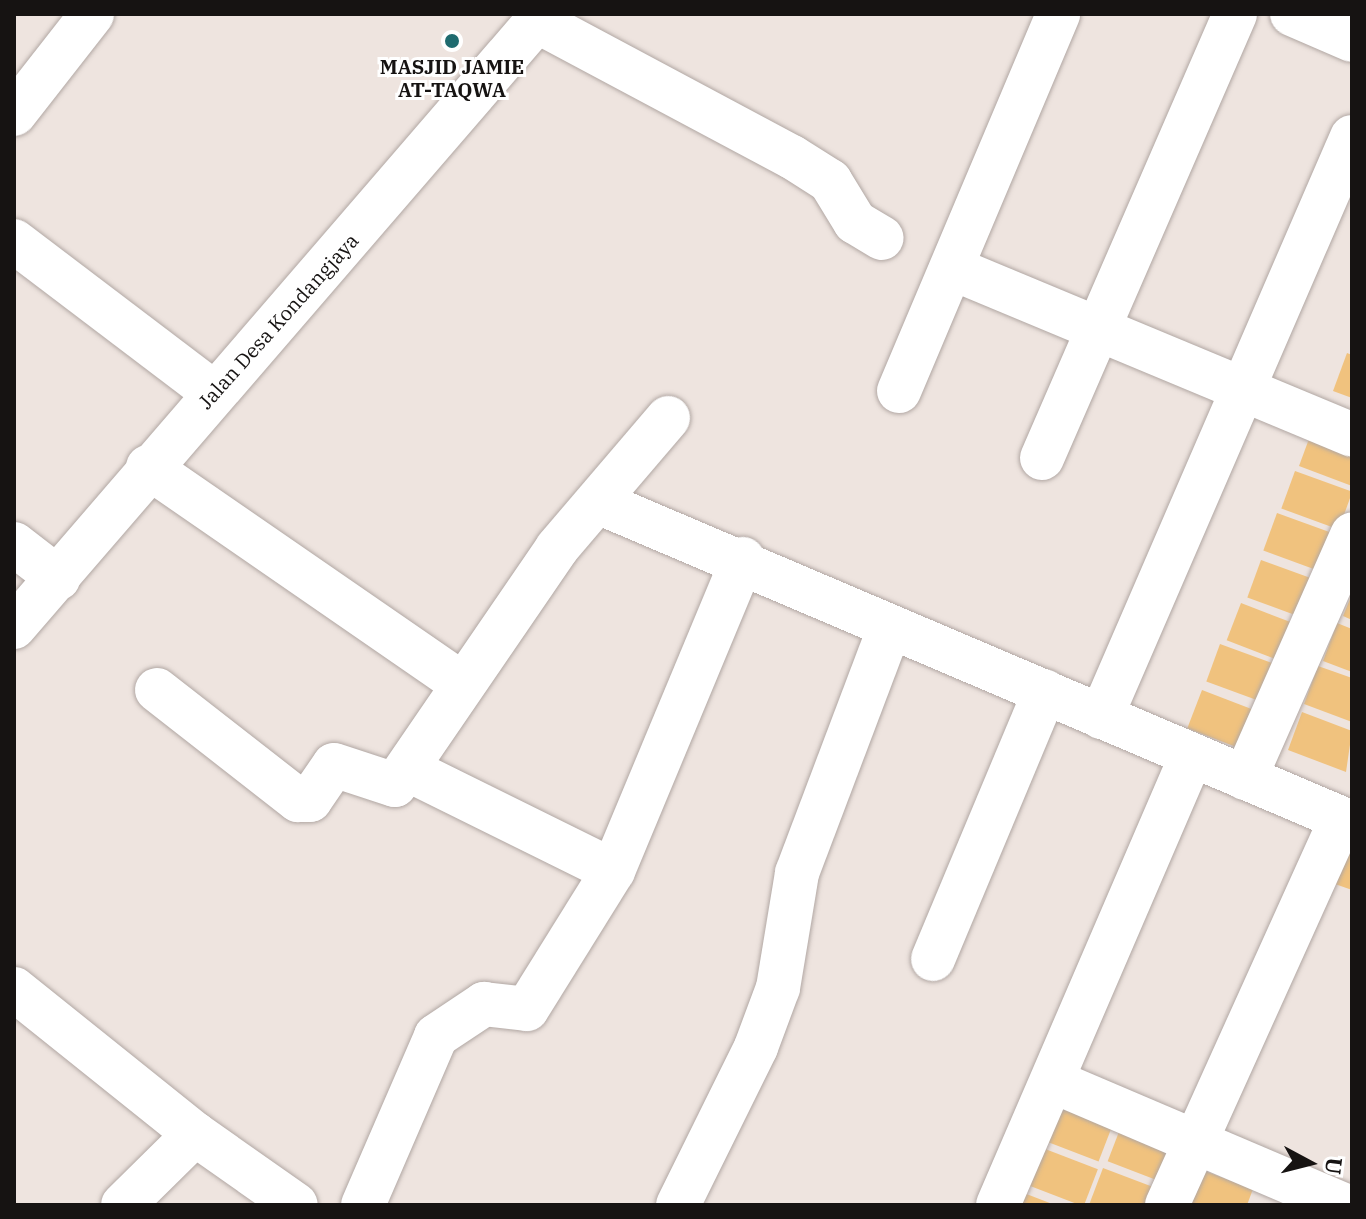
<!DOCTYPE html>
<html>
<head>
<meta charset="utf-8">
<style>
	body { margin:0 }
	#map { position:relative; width:1366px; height:1219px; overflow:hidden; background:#eee4df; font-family:"IBM Plex Serif",serif }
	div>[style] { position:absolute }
	.building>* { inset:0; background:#f0c27e; transform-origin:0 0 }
	.roads { filter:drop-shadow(0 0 2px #b1a7a3) drop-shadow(0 0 2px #b1a7a3) }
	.minor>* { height:44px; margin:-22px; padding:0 22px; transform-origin:22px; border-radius:22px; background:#fff }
	.dots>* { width:22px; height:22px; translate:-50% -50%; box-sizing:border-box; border:4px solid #fff; border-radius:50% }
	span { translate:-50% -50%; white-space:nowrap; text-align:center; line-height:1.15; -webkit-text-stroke:6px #fff; paint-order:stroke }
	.poi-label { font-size:20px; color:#161312; font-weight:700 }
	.street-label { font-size:20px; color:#161312 }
	.frame { position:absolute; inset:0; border:16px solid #161312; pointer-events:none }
	.north { position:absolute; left:1270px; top:1123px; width:80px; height:80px; -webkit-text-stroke:6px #fff; paint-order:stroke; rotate:97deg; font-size:22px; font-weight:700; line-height:32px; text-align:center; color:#161312 }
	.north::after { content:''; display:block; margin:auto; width:28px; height:36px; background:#161312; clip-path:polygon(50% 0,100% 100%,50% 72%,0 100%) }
</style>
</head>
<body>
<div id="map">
	<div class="building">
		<div style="clip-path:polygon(1347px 353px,1352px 355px,1352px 398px,1333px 391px)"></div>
		<div style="clip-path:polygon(1313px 428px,1352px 442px,1352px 486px,1299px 466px)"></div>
		<div style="left:1295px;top:471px;width:61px;height:40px;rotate:20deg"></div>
		<div style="left:1277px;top:513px;width:63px;height:40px;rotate:20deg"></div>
		<div style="left:1261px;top:560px;width:63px;height:40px;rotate:20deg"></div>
		<div style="clip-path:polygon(1352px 594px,1352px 620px,1343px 616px)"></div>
		<div style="left:1241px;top:603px;width:62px;height:40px;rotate:21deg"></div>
		<div style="clip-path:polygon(1337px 623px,1352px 629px,1352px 672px,1323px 661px)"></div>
		<div style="left:1220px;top:644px;width:63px;height:40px;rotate:20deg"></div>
		<div style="clip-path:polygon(1318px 666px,1352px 678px,1352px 722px,1304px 704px)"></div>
		<div style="left:1202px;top:690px;width:62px;height:41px;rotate:21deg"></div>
		<div style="clip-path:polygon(1302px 712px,1352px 731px,1346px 772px,1288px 750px)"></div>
		<div style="clip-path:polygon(1352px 847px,1352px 890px,1318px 878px)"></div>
		<div style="left:1055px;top:1102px;width:62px;height:40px;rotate:21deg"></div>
		<div style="left:1122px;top:1124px;width:62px;height:40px;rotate:21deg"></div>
		<div style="left:1040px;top:1147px;width:62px;height:40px;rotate:21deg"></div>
		<div style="clip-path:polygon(1194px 1167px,1253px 1189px,1247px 1205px,1180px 1205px)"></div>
		<div style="clip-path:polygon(1103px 1168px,1161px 1190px,1156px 1205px,1089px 1205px)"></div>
		<div style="clip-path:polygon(1016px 1190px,1055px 1205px,1010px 1205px)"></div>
	</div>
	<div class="roads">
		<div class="minor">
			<div style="left:1292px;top:14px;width:65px;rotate:23.4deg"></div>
			<div style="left:537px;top:21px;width:289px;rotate:28.1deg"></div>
			<div style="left:792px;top:157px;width:45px;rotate:32.3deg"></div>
			<div style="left:830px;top:181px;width:48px;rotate:58.6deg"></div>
			<div style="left:855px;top:222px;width:31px;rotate:31deg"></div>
			<div style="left:14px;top:114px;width:127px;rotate:-52deg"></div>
			<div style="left:14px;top:241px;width:250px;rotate:37.2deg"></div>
			<div style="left:954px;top:269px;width:431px;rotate:22.6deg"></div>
			<div style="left:899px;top:391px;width:409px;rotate:-67.1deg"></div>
			<div style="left:1042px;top:458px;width:484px;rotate:-66.5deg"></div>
			<div style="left:148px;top:467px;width:380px;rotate:34.6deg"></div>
			<div style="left:598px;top:502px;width:819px;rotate:23.06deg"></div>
			<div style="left:14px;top:544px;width:56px;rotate:37.7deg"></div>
			<div style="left:14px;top:627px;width:810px;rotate:-49.21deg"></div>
			<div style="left:157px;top:690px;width:179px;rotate:38deg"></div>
			<div style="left:298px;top:800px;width:12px"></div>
			<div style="left:310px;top:800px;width:42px;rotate:-55.6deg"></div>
			<div style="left:334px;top:765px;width:64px;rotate:18.2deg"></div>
			<div style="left:395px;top:785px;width:287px;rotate:-55.6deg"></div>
			<div style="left:557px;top:548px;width:171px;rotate:-49.5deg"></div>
			<div style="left:1101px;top:717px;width:632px;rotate:-66.6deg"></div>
			<div style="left:411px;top:771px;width:225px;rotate:26.3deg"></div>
			<div style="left:613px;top:871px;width:338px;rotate:-67.4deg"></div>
			<div style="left:1245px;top:778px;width:266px;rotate:-66.2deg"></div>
			<div style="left:933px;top:959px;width:290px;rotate:-67.3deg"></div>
			<div style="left:14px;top:989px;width:232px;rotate:38.7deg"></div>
			<div style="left:195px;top:1134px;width:101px;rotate:135.4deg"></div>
			<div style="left:1055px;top:1082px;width:314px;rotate:23.1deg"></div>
			<div style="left:195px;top:1134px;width:123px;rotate:35.1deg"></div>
			<div style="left:363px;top:1205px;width:184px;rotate:-66.6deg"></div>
			<div style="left:436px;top:1036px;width:58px;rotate:-33.7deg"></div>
			<div style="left:484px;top:1004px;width:43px;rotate:6.6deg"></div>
			<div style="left:527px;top:1009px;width:163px;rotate:-58.1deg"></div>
			<div style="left:678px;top:1205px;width:176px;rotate:-63.7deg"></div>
			<div style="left:756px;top:1047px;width:63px;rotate:-69.6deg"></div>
			<div style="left:778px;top:988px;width:117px;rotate:-80.6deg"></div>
			<div style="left:797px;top:873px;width:263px;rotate:-69.3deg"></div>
			<div style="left:998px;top:1205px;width:490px;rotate:-66.7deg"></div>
			<div style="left:1167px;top:1205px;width:423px;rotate:-65.7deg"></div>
		</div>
	</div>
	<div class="dots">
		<div style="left:452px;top:41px;background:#1f6b6f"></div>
	</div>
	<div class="poi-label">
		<span style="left:452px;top:78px">MASJID JAMIE<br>AT-TAQWA</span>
	</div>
	<div class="street-label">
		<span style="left:278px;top:321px;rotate:-48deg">Jalan Desa Kondangjaya</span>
	</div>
	<div class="frame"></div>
	<div class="north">U</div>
</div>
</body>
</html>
